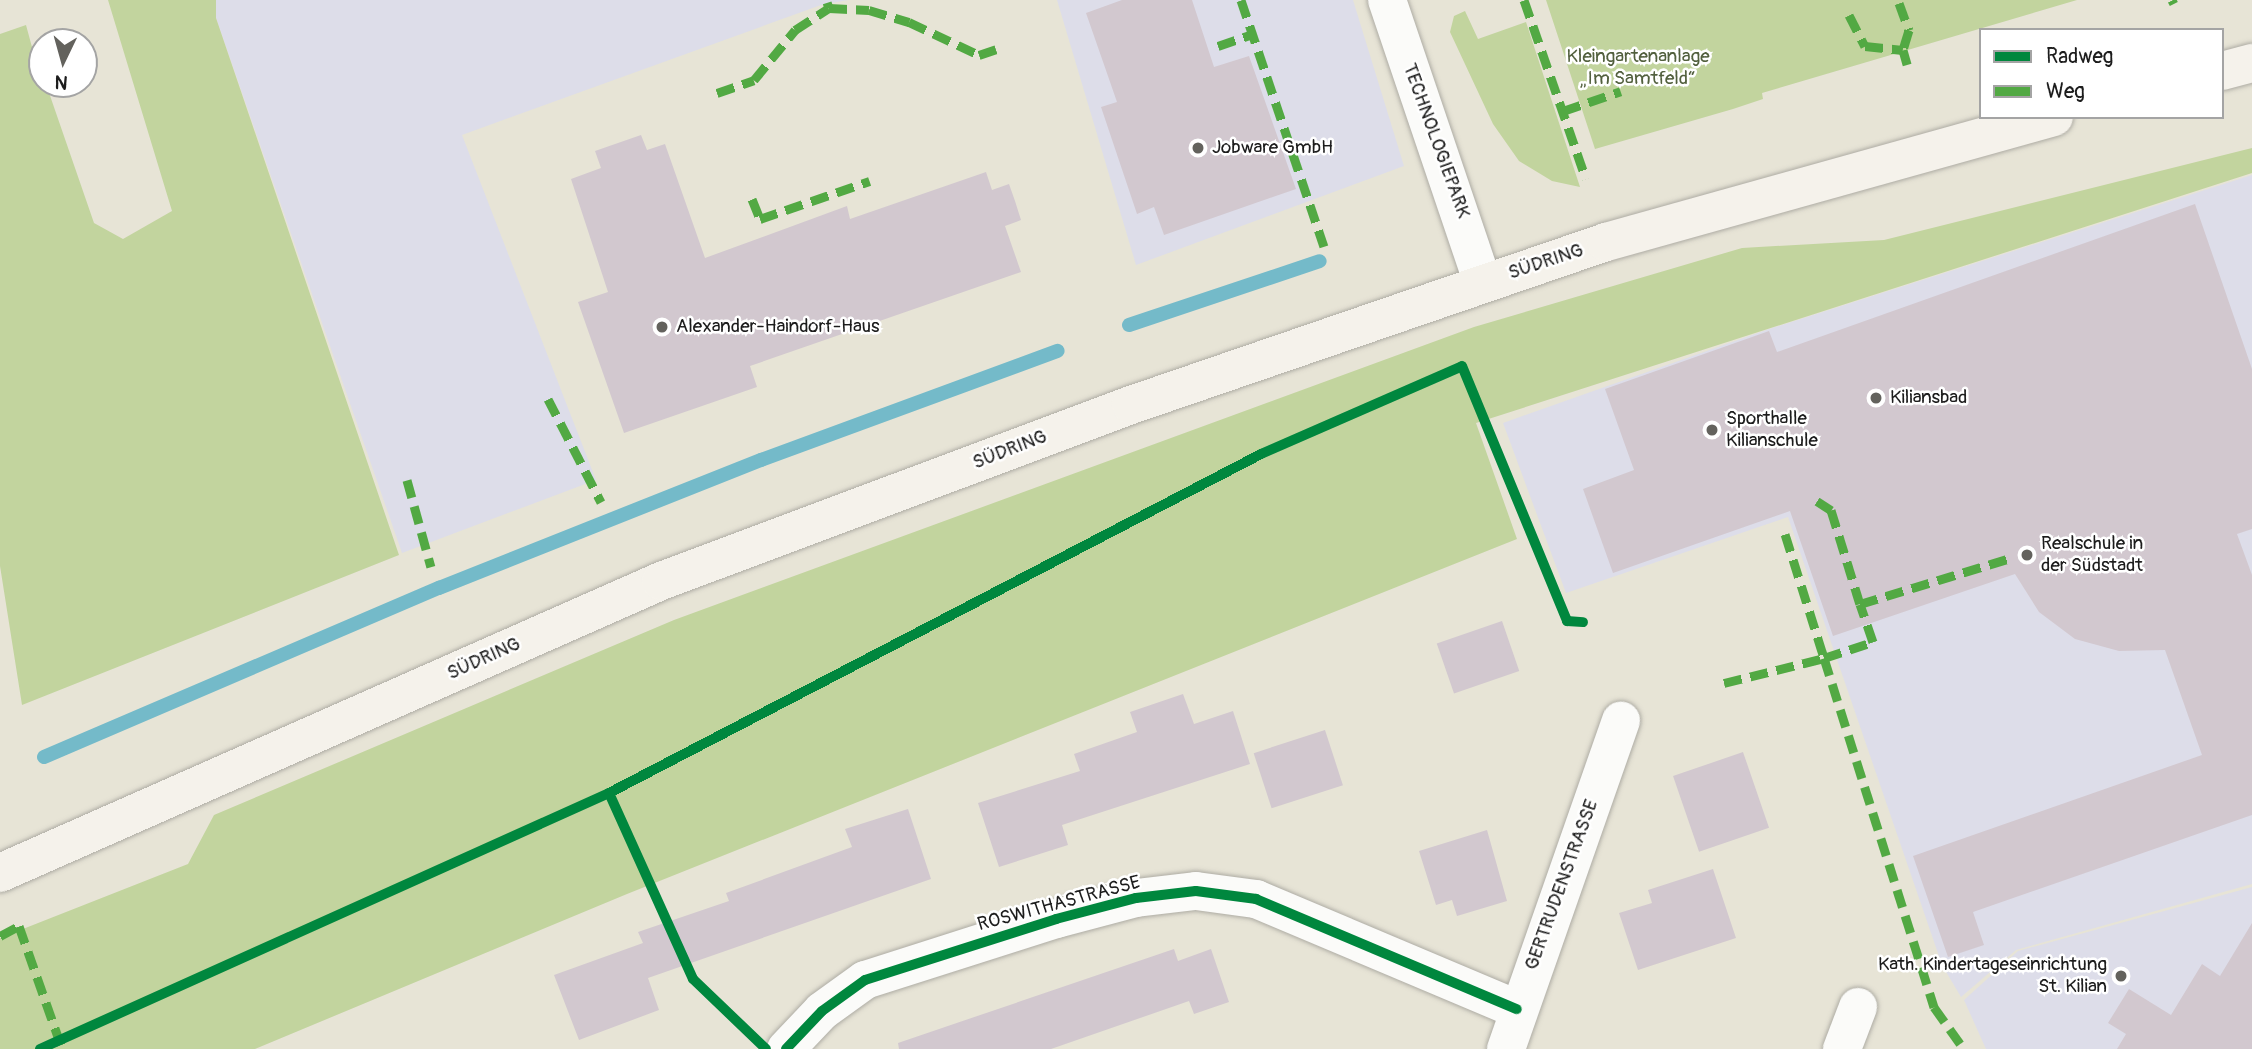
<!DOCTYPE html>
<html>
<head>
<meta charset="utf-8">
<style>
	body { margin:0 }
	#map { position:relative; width:2252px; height:1049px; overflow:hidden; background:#e7e4d6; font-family:Pangolin,sans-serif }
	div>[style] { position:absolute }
	.built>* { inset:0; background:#dddde9 }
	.green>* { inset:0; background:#c2d49e }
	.stream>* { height:14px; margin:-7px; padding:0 7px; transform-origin:7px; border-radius:7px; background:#74bac9 }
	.building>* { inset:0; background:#d2c8cf; transform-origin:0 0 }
	.roads { filter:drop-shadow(0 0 2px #aeaca4) drop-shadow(0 0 2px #aeaca4) }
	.minor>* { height:38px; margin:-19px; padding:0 19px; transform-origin:19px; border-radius:19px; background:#fbfbf9 }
	.secondary>* { height:38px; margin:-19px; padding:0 19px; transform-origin:19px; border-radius:19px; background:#f5f2eb }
	.quiet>* { height:9px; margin-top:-4.5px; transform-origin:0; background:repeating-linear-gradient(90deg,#52a943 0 18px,transparent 0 27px) }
	.cycleway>* { height:10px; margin:-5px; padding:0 5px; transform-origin:5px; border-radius:5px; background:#00873e }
	.dots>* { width:19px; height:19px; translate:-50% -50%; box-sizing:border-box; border:4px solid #fff; border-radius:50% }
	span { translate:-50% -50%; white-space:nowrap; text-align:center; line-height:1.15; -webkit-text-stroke:5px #fff; paint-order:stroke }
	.park-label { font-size:19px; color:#52603e }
	.street-label { font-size:19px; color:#1c1c1c }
	.poi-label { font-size:19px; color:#1c1c1c }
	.left { translate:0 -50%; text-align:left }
	.right { translate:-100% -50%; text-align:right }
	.legend { position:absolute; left:1979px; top:28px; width:245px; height:91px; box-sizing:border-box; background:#fff; border:2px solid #a4a4a4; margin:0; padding:9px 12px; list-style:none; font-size:21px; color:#1c1c1c }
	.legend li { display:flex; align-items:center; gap:14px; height:35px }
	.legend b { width:35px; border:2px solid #a4a4a4 }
	.north { position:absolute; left:28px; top:28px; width:70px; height:70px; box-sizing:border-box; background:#fff; border:2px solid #a4a4a4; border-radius:50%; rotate:185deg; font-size:19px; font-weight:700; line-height:28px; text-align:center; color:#1c1c1c }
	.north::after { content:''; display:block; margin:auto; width:24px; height:32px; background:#63625d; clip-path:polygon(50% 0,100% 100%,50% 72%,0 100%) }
</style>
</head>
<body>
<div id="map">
	<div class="built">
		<div style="clip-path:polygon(216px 0,848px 0,821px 5px,462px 135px,596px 480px,402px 553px,216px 18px)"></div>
		<div style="clip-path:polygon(1057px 0,1353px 0,1404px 166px,1136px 265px)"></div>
		<div style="clip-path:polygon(2252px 175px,2252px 884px,2016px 950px,1961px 997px,1942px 965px,1788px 517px,1566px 593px,1503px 423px,1769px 329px)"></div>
		<div style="clip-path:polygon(2252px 887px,2252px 1049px,1986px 1049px,1964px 1000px,2018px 951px)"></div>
	</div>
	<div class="green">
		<div style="clip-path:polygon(108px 0,216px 0,216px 18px,399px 555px,22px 705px,0 566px,0 34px,26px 25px,42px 84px,46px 84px,94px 223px,123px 239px,172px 211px)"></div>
		<div style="clip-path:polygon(1546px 0,2077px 0,1762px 93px,1763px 99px,1733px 109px,1595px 149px)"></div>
		<div style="clip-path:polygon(1465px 11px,1478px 39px,1526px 22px,1580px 187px,1552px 181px,1519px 161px,1493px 124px,1450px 32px,1454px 16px)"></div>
		<div style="clip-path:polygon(2252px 148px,2252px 173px,1476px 423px,1517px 539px,627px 894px,255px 1049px,0 1049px,0 938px,188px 864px,214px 815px,674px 620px,1474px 327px,1742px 248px,1884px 240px)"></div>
	</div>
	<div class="stream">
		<div style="left:1129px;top:325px;width:201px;rotate:-18.5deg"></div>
		<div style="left:44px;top:757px;width:430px;rotate:-23.2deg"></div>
		<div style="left:439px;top:588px;width:347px;rotate:-21.7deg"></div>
		<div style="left:761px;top:460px;width:316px;rotate:-20.2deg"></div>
	</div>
	<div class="building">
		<div style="clip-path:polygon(1122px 0,1192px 0,1214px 67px,1249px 56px,1296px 189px,1164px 235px,1154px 207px,1137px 214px,1101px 107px,1117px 102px,1086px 13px)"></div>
		<div style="clip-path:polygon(641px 135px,647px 150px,665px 144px,705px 258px,847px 206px,850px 219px,986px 172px,992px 190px,1009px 184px,1015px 201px,1021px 220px,1005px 226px,1021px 272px,750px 366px,757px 387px,624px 433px,578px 302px,608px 292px,571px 179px,601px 168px,595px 151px)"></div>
		<div style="clip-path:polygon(2195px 204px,2252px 369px,2252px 529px,2237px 534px,2252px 575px,2252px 815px,1973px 912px,1984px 945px,1948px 957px,1913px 856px,2202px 755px,2165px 650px,2119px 651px,2075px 639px,2039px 612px,2015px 574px,1833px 636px,1790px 511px,1613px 573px,1583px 489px,1634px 470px,1605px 389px,1769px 331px,1777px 352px)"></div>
		<div style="left:1502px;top:621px;width:53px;height:69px;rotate:71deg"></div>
		<div style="clip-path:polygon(1183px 694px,1194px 724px,1233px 711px,1250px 764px,1062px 825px,1068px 845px,999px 867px,978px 803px,1080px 771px,1074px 754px,1137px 732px,1130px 712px)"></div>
		<div style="left:1325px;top:730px;width:58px;height:75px;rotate:72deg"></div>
		<div style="left:1743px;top:752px;width:80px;height:74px;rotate:71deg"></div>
		<div style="clip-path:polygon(908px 809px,931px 879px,648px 978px,659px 1010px,579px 1040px,554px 975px,643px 943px,638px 932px,729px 901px,726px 893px,852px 847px,845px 829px)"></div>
		<div style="clip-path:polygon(1487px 830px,1507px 901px,1457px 916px,1452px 900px,1436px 905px,1419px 851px)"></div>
		<div style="clip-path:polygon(1713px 869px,1736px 938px,1638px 970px,1619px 913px,1652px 903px,1648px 890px)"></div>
		<div style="clip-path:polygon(2252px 923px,2252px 1049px,2117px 1049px,2126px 1034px,2108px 1023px,2129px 989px,2171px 1015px,2202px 964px,2220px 976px)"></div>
		<div style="clip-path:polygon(1174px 949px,1178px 961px,1211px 949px,1229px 1002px,1194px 1014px,1189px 1001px,1051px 1049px,899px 1049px,898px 1043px)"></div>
	</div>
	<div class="roads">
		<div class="minor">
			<div style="left:1387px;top:0;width:299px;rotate:71.3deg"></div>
			<div style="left:786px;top:1049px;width:52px;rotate:-46.5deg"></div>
			<div style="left:822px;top:1011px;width:53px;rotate:-35.8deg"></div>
			<div style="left:865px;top:980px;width:201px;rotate:-17.7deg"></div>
			<div style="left:1056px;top:919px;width:83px;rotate:-14.7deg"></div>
			<div style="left:1136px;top:898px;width:60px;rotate:-6.7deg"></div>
			<div style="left:1196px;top:891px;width:61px;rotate:7.6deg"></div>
			<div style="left:1256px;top:899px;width:283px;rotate:22.9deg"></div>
			<div style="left:1506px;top:1049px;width:348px;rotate:-70.7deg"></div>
			<div style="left:1842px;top:1049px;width:45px;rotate:-69.1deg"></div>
		</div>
		<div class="secondary">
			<div style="left:2222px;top:71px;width:31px;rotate:-15deg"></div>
			<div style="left:0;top:873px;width:723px;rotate:-23.83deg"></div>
			<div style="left:661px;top:581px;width:502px;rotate:-20.53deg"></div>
			<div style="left:1131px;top:405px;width:502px;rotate:-18.94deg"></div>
			<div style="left:1606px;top:242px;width:465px;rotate:-15.6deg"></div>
		</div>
	</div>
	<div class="quiet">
		<div style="left:1241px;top:0;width:260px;rotate:71.4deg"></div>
		<div style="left:1524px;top:0;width:189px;rotate:70.9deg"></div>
		<div style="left:2172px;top:0;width:4px;rotate:63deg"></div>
		<div style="left:1899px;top:3px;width:29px;rotate:70deg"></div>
		<div style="left:1909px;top:30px;width:21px;rotate:107deg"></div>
		<div style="left:1903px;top:50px;width:15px;rotate:74deg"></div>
		<div style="left:829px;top:8px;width:40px;rotate:2.9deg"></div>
		<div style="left:869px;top:10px;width:42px;rotate:16.7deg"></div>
		<div style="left:909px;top:22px;width:77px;rotate:25.2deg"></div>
		<div style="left:979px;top:55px;width:18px;rotate:-19deg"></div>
		<div style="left:1849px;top:15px;width:35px;rotate:63deg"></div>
		<div style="left:1865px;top:46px;width:38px;rotate:6deg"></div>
		<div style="left:1218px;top:46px;width:36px;rotate:-19deg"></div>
		<div style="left:717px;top:93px;width:39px;rotate:-19deg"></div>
		<div style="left:754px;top:80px;width:65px;rotate:-50.6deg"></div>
		<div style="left:795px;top:30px;width:40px;rotate:-32.9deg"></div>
		<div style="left:829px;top:8px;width:6px;rotate:-108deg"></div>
		<div style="left:1563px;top:111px;width:61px;rotate:-19deg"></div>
		<div style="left:752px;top:199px;width:22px;rotate:68deg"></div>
		<div style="left:760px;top:219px;width:116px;rotate:-19.1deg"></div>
		<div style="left:548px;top:399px;width:116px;rotate:62.8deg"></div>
		<div style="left:407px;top:480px;width:90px;rotate:74.6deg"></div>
		<div style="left:1817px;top:501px;width:17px;rotate:33deg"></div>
		<div style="left:1831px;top:510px;width:98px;rotate:72.9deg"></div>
		<div style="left:1785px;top:534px;width:130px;rotate:72.5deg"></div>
		<div style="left:1824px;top:658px;width:52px;rotate:-18.1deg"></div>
		<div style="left:1873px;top:642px;width:40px;rotate:-108.9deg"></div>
		<div style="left:1860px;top:604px;width:157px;rotate:-17deg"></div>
		<div style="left:1724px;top:683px;width:103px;rotate:-14deg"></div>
		<div style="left:1824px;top:658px;width:366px;rotate:72.5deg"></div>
		<div style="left:1934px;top:1007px;width:52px;rotate:54.5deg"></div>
		<div style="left:0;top:936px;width:21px;rotate:-28deg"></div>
		<div style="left:19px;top:926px;width:126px;rotate:70.6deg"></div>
	</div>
	<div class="cycleway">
		<div style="left:609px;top:793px;width:204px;rotate:65.7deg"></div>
		<div style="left:693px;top:979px;width:101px;rotate:43.8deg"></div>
		<div style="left:40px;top:1049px;width:624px;rotate:-24.22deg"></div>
		<div style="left:609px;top:793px;width:735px;rotate:-27.47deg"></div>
		<div style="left:1261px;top:454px;width:219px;rotate:-23.6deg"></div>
		<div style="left:1462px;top:366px;width:276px;rotate:67.6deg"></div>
		<div style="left:1567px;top:621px;width:16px;rotate:4deg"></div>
		<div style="left:786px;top:1049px;width:52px;rotate:-46.5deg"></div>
		<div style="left:822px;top:1011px;width:53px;rotate:-35.8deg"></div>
		<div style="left:865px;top:980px;width:201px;rotate:-17.7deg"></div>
		<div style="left:1056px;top:919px;width:83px;rotate:-14.7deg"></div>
		<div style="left:1136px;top:898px;width:60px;rotate:-6.7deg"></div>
		<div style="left:1196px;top:891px;width:61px;rotate:7.6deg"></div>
		<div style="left:1256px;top:899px;width:283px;rotate:22.9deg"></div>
	</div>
	<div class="dots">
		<div style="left:1198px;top:148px;background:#63625d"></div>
		<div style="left:662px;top:327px;background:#63625d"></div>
		<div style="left:1876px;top:398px;background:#63625d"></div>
		<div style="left:1712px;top:430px;background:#63625d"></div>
		<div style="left:2027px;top:555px;background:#63625d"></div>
		<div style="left:2121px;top:976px;background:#63625d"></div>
	</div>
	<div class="park-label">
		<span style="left:1638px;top:68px">Kleingartenanlage<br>„Im Samtfeld“</span>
	</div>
	<div class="street-label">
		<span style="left:1436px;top:141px;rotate:70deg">TECHNOLOGIEPARK</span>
		<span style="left:1546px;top:262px;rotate:-18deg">SÜDRING</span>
		<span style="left:1010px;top:450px;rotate:-21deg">SÜDRING</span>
		<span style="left:484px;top:659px;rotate:-24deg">SÜDRING</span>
		<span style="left:1562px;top:885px;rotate:-70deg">GERTRUDENSTRASSE</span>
		<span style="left:1059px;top:904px;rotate:-15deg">ROSWITHASTRASSE</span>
	</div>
	<div class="poi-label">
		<span class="left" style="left:1212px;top:148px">Jobware GmbH</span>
		<span class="left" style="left:676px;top:327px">Alexander-Haindorf-Haus</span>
		<span class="left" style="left:1890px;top:398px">Kiliansbad</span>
		<span class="left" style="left:1726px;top:430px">Sporthalle<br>Kilianschule</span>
		<span class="left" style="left:2041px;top:555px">Realschule in<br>der Südstadt</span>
		<span class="right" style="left:2107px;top:976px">Kath. Kindertageseinrichtung<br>St. Kilian</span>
	</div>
	<ul class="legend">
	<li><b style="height:9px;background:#00873e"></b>Radweg</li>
	<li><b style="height:9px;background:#52a943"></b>Weg</li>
	</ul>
	<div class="north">N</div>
</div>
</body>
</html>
